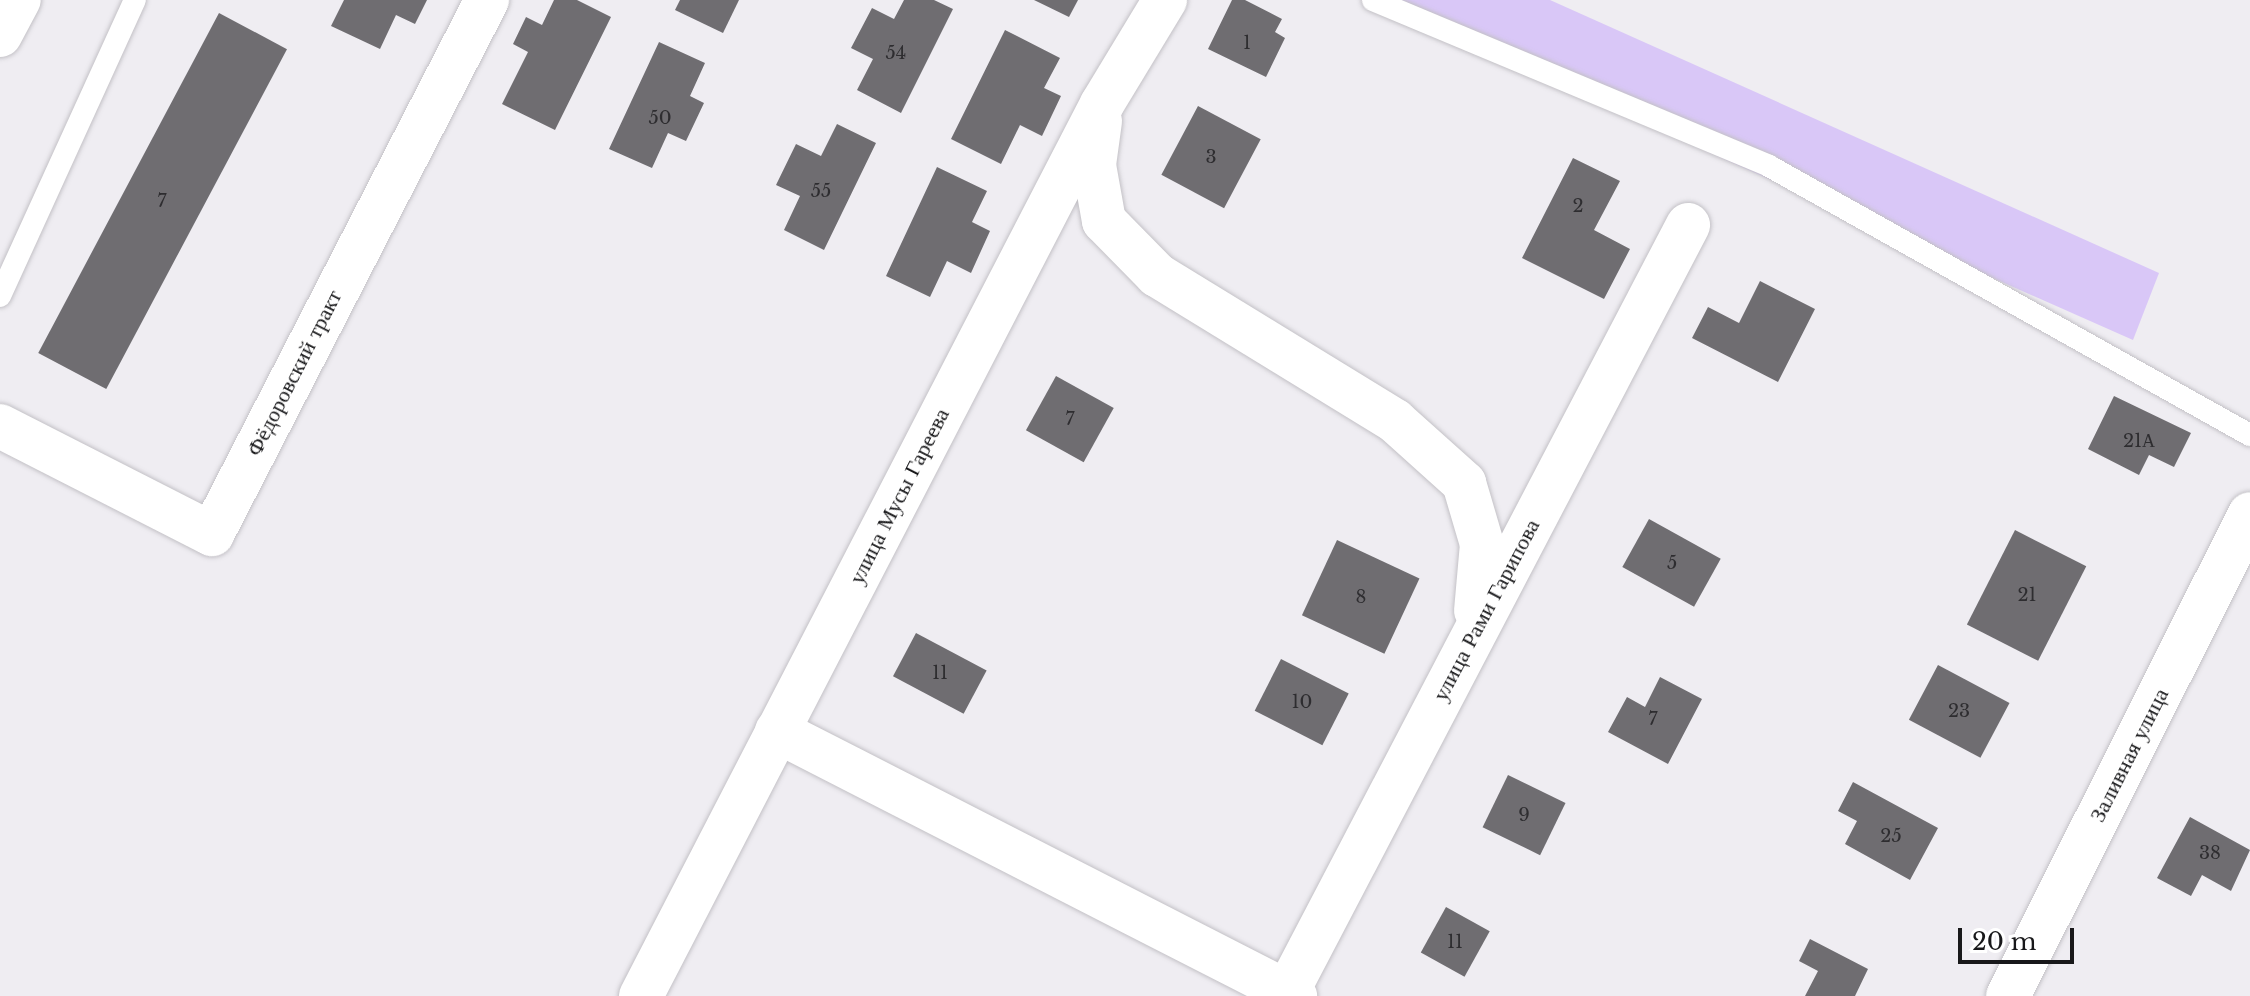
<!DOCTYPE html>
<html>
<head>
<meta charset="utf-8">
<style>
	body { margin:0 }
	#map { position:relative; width:2250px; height:996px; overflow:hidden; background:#efedf2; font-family:"Libre Baskerville",serif }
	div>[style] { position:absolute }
	.green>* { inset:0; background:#d9c7f7 }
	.building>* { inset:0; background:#6f6d71; transform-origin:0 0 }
	.roads { filter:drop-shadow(0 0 2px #c3c1c6) drop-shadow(0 0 2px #c3c1c6) }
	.service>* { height:22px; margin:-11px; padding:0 11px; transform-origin:11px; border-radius:11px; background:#fff }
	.minor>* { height:44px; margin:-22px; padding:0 22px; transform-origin:22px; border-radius:22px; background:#fff }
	span { translate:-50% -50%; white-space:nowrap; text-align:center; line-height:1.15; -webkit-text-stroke:8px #fff; paint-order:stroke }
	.number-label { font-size:18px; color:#2e2d30 }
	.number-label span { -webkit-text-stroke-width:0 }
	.street-label { font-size:22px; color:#18181a }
	.scale { position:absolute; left:1958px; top:928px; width:116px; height:36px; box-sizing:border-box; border:4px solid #18181a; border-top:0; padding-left:10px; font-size:24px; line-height:28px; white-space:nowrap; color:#18181a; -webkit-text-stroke:6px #fff; paint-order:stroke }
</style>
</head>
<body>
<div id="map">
	<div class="green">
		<div style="clip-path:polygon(1364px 0,1550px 0,2159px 273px,2133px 340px)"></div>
	</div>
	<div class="building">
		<div style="clip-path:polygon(344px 0,427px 0,415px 24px,396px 15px,380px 49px,331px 26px)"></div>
		<div style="clip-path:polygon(554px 0,577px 0,611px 17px,555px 130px,502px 104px,528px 52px,513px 44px,526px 17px,542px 25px)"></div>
		<div style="clip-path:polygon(680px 0,739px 0,723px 33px,675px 10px)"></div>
		<div style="clip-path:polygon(904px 0,934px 0,953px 9px,901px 113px,857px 90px,873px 59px,851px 48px,872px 8px,894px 19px)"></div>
		<div style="clip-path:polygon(1034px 0,1078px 0,1069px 17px)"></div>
		<div style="clip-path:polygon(1232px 0,1245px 0,1282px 19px,1275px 32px,1285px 38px,1266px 77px,1208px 49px)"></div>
		<div style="left:219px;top:13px;width:77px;height:385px;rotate:28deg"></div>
		<div style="clip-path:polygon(1005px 30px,1060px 58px,1044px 88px,1061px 96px,1042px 136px,1020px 125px,1001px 164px,951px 139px)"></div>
		<div style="clip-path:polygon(659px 42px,705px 63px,690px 96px,704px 103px,686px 141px,668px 133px,652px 168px,609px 149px)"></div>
		<div style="left:1198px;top:106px;width:71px;height:78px;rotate:28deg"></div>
		<div style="clip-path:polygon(837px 124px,876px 143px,824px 250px,784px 230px,800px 196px,776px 185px,796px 144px,821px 156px)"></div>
		<div style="clip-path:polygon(1573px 158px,1620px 181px,1594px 230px,1630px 249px,1604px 299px,1522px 258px)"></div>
		<div style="clip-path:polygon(937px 167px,987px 191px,972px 222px,990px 231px,971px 273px,947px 261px,930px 297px,886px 276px)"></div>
		<div style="clip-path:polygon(1760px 281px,1815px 309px,1778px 382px,1692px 338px,1708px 307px,1739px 323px)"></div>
		<div style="left:1056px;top:376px;width:66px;height:62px;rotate:29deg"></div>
		<div style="clip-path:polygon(2114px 396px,2191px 433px,2174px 467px,2149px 455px,2139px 475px,2088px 449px)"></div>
		<div style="left:1649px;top:519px;width:82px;height:55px;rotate:29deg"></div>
		<div style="left:2015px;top:530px;width:80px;height:106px;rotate:27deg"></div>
		<div style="left:1337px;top:540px;width:91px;height:83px;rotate:25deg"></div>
		<div style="left:916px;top:633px;width:80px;height:49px;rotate:28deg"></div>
		<div style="left:1281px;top:659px;width:76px;height:58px;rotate:27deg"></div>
		<div style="left:1938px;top:665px;width:81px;height:62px;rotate:28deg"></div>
		<div style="clip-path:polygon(1660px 677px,1702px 699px,1668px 764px,1608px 732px,1627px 697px,1645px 707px)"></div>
		<div style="left:1508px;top:775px;width:64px;height:58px;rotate:26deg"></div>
		<div style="clip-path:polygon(1853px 782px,1938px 828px,1910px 880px,1845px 844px,1857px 821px,1838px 811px)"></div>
		<div style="clip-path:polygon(2190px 817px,2250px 850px,2231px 891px,2202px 875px,2191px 896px,2157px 878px)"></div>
		<div style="left:1446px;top:907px;width:50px;height:52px;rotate:29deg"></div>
		<div style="clip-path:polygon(1810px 939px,1868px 969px,1855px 996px,1805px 996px,1818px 971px,1799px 961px)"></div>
	</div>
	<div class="roads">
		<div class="service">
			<div style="left:1373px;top:0;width:429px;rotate:22.7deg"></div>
			<div style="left:1769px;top:166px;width:551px;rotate:29.22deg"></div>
			<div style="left:0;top:296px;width:325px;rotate:-65.5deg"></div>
		</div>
		<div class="minor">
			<div style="left:0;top:35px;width:40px;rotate:-62deg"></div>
			<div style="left:1100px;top:121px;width:44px;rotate:97.8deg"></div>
			<div style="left:1094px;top:165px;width:57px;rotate:79.9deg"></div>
			<div style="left:1104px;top:221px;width:76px;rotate:45.5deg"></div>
			<div style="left:1157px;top:275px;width:279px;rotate:31.5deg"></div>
			<div style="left:1395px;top:421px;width:93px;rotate:41.9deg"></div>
			<div style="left:1464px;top:483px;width:64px;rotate:73.6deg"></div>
			<div style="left:1482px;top:544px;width:67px;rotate:95.1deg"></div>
			<div style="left:0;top:426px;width:238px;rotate:27deg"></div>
			<div style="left:212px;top:534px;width:601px;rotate:-62.75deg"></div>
			<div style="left:777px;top:731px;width:582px;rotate:27.09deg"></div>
			<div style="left:641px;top:996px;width:1004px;rotate:-62.67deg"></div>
			<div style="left:1102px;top:104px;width:122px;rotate:-58.8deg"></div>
			<div style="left:1285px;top:996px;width:870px;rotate:-62.4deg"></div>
			<div style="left:2008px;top:996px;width:539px;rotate:-63.34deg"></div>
		</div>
	</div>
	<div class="number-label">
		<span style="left:1247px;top:43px">1</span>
		<span style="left:896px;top:53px">54</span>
		<span style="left:660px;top:118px">50</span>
		<span style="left:1211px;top:157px">3</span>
		<span style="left:821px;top:191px">55</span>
		<span style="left:162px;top:201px">7</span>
		<span style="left:1578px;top:206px">2</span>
		<span style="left:1070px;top:419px">7</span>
		<span style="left:2139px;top:441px">21А</span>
		<span style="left:1672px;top:563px">5</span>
		<span style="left:2027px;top:595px">21</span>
		<span style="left:1361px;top:597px">8</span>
		<span style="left:940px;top:673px">11</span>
		<span style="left:1302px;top:702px">10</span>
		<span style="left:1959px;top:711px">23</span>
		<span style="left:1653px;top:719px">7</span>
		<span style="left:1524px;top:815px">9</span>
		<span style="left:1891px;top:836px">25</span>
		<span style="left:2210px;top:853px">38</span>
		<span style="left:1455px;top:942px">11</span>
	</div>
	<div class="street-label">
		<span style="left:294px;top:373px;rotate:-63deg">Фёдоровский тракт</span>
		<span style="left:899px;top:496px;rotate:-63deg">улица Мусы Гареева</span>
		<span style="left:1486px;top:610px;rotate:-62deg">улица Рами Гарипова</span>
		<span style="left:2129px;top:755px;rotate:-63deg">Заливная улица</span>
	</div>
	<div class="scale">20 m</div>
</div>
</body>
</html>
